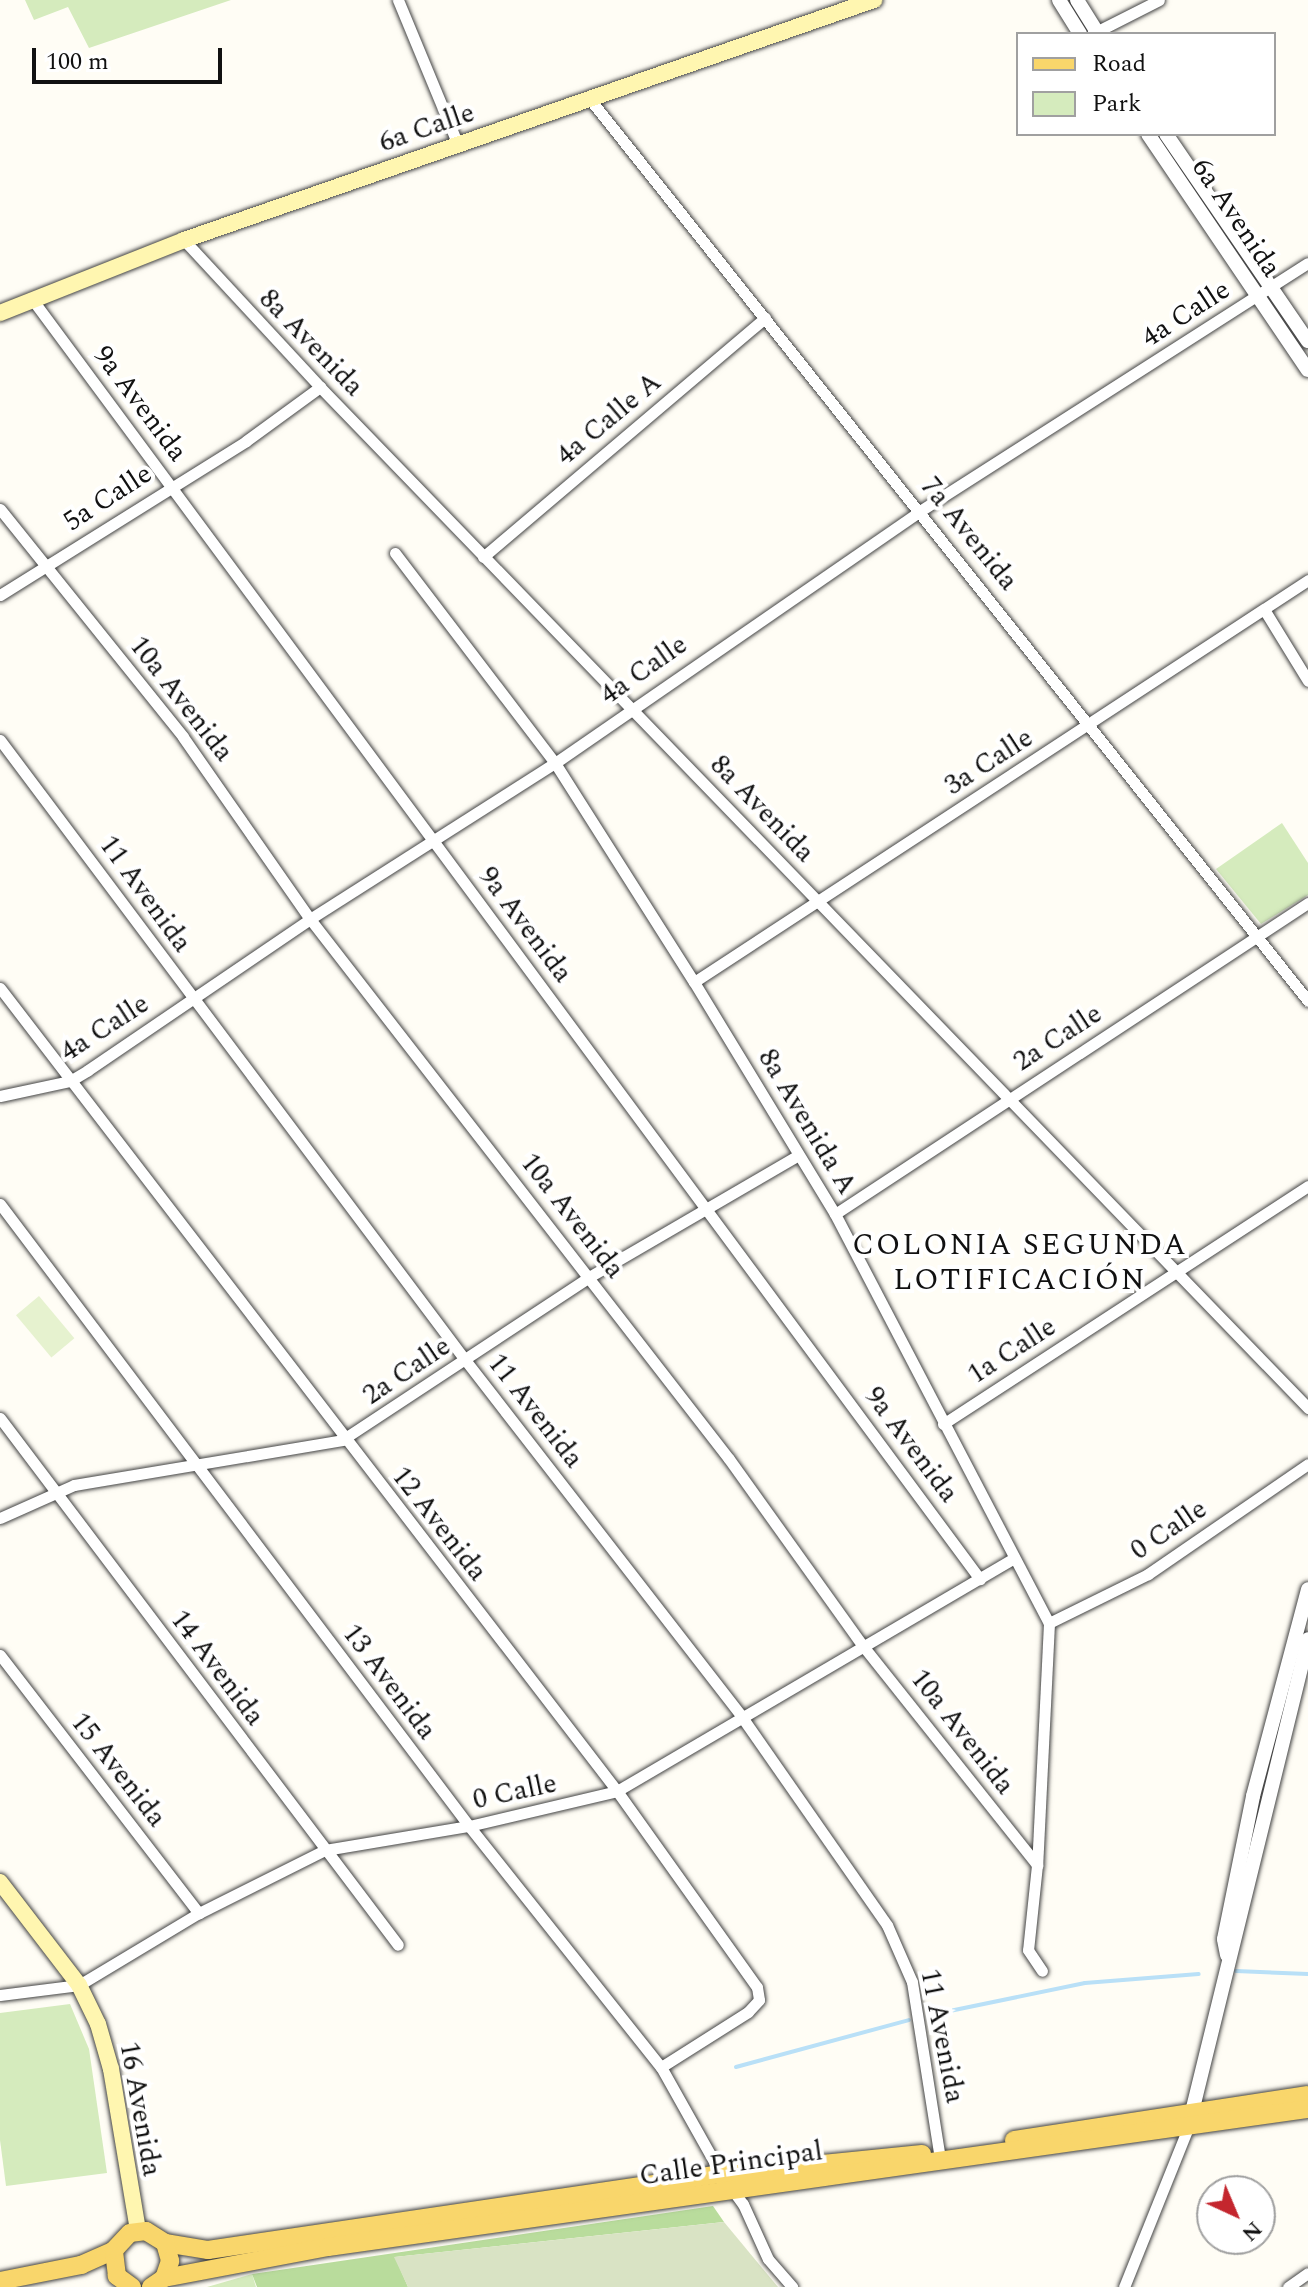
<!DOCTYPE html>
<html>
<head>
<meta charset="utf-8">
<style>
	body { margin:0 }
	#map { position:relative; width:1308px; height:2287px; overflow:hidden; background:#fffdf5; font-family:Spectral,serif }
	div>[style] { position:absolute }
	.green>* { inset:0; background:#d5ebbd }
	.forest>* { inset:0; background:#b9dc9c }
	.cemetery>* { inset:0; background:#d9e3c4 }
	.pitch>* { inset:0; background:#e6f2cf; transform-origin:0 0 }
	.stream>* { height:4px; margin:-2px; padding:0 2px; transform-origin:2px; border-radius:2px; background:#b9e0f7 }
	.roads { filter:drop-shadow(0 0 2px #444) drop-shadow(0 0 2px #444) }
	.minor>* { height:11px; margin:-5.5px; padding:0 5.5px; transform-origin:5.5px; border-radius:5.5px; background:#fff }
	.tertiary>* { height:14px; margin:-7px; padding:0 7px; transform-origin:7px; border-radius:7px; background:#fff }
	.secondary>* { height:16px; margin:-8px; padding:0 8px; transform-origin:8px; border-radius:8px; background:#fff6b0 }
	.primary>* { height:18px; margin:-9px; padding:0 9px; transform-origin:9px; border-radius:9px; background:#f9d66b }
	span { translate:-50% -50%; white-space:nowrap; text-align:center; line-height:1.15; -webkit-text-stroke:8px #fff; paint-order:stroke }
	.street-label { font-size:28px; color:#111 }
	.neighbourhood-label { font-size:30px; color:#111; letter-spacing:2px }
	.legend { position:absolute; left:1016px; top:32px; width:260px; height:104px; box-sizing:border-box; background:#fff; border:2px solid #a0a0a0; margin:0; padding:10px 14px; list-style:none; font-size:24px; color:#111 }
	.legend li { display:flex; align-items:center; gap:16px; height:40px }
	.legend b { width:40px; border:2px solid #a0a0a0 }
	.north { position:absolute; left:1196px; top:2175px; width:80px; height:80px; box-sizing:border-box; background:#fff; border:2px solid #a0a0a0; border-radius:50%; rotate:136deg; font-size:22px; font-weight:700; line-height:32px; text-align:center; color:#111 }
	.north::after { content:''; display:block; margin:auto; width:28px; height:36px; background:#c4262e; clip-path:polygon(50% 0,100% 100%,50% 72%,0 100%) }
	.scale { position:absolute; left:32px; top:48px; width:190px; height:36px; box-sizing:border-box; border:4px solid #111; border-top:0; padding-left:10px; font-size:24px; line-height:28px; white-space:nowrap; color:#111; -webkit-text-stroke:6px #fff; paint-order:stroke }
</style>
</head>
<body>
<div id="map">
	<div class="green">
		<div style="clip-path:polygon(25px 0,231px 0,89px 48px,68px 7px,34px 20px)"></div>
		<div style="clip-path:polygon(1282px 823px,1308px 863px,1308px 895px,1261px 924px,1216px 869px)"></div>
		<div style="clip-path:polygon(70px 2004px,89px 2049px,107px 2173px,6px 2186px,0 2140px,0 2013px)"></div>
		<div style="clip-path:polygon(252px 2274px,256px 2287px,207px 2287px)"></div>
	</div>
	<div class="forest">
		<div style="clip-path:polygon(713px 2206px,724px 2222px,395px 2257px,408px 2287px,257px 2287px,252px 2274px)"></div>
	</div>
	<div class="cemetery">
		<div style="clip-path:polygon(724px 2222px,778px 2287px,408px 2287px,394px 2257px)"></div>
	</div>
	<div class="pitch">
		<div style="left:39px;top:1296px;width:55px;height:30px;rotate:50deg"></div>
	</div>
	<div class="stream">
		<div style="left:1236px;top:1971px;width:72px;rotate:2.4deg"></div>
		<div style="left:940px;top:2013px;width:148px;rotate:-11.7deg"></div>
		<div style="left:1085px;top:1983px;width:114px;rotate:-4.5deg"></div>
		<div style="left:736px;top:2067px;width:179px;rotate:-15.2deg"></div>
	</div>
	<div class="roads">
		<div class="minor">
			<div style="left:398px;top:0;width:157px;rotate:67.5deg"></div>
			<div style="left:1092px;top:34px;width:75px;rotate:-26.9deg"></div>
			<div style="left:589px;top:98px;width:1154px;rotate:51.47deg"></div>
			<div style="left:184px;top:240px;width:200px;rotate:47.2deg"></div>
			<div style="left:320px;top:387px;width:1421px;rotate:45.94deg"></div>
			<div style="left:32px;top:299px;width:1593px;rotate:53.48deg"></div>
			<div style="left:0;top:509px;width:292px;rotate:51.2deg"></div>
			<div style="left:183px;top:737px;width:222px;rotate:55.1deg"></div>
			<div style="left:310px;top:919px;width:683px;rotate:52.19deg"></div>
			<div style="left:729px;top:1459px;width:230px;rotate:54.4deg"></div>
			<div style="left:863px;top:1646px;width:280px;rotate:51.5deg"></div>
			<div style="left:1037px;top:1865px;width:85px;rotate:96deg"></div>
			<div style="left:1028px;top:1950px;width:25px;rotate:56deg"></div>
			<div style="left:395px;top:553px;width:264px;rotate:52.7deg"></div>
			<div style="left:555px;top:763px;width:259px;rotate:57.6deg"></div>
			<div style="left:694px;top:982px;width:271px;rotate:58.7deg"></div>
			<div style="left:835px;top:1214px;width:462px;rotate:62.4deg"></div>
			<div style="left:1049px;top:1623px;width:242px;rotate:92.8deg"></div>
			<div style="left:483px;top:557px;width:370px;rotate:-40.3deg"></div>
			<div style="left:0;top:595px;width:290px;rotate:-32deg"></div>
			<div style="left:246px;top:441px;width:92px;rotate:-36.1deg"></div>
			<div style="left:1265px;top:611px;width:82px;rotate:58.4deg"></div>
			<div style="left:0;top:740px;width:776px;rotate:53.12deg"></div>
			<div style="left:466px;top:1361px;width:454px;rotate:52.2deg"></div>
			<div style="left:744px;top:1720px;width:250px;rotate:55.1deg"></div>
			<div style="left:887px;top:1925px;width:62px;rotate:66.3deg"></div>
			<div style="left:912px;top:1982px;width:172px;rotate:81deg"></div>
			<div style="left:694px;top:982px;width:734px;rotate:-33.21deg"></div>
			<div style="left:0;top:988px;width:1013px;rotate:52.46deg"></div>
			<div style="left:617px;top:1791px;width:241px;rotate:54.5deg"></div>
			<div style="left:757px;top:1987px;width:13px;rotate:81deg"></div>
			<div style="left:759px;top:2000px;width:16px;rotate:133deg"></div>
			<div style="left:748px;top:2012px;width:103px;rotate:147.7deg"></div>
			<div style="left:0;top:1096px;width:72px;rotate:-12.1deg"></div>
			<div style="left:70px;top:1081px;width:21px;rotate:-31deg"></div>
			<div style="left:88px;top:1070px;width:268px;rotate:-34.2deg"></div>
			<div style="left:310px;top:919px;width:290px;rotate:-32.5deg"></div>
			<div style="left:555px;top:763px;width:444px;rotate:-34.6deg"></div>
			<div style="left:920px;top:511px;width:460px;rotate:-32.6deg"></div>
			<div style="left:0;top:1204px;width:779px;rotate:52.98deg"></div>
			<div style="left:469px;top:1826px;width:308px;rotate:51.5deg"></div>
			<div style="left:661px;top:2067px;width:123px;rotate:60.7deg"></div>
			<div style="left:721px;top:2174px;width:37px;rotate:54deg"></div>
			<div style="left:743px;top:2204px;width:60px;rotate:65.6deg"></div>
			<div style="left:768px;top:2259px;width:37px;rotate:49deg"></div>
			<div style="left:835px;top:1214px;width:566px;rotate:-33.33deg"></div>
			<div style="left:0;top:1418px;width:660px;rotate:52.94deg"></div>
			<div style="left:943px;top:1424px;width:436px;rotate:-33.1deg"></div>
			<div style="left:0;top:1518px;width:81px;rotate:-24deg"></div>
			<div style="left:74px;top:1485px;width:272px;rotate:-9.5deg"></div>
			<div style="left:342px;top:1440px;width:296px;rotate:-33.4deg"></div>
			<div style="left:589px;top:1277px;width:241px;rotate:-30.2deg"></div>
			<div style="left:1049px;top:1623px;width:110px;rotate:-26.3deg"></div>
			<div style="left:1148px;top:1574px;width:194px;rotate:-34.5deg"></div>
			<div style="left:0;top:1655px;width:326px;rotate:52.4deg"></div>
			<div style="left:0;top:1995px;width:80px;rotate:-7.2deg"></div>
			<div style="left:79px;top:1985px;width:140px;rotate:-31deg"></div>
			<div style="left:199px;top:1913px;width:141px;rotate:-26.6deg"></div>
			<div style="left:325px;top:1850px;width:146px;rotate:-9.5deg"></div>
			<div style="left:469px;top:1826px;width:152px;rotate:-13.3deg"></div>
			<div style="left:617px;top:1791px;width:459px;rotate:-30.4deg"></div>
			<div style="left:1124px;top:2287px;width:171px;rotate:-68.1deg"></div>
			<div style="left:1288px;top:2287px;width:24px;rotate:-35deg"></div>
		</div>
		<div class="tertiary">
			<div style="left:1059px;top:0;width:40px;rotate:58deg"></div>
			<div style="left:1077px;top:0;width:40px;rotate:58deg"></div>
			<div style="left:1148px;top:134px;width:285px;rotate:55.9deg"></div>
			<div style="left:1166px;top:134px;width:251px;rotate:55.6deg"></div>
			<div style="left:1227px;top:1955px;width:16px;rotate:-101deg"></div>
			<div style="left:1224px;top:1939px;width:146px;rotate:-78.5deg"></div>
			<div style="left:1253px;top:1796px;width:214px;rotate:-75.1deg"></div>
			<div style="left:1190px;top:2120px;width:495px;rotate:-76.2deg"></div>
		</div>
		<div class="secondary">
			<div style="left:0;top:313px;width:198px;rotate:-21.6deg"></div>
			<div style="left:184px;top:240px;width:731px;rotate:-19.18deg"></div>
			<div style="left:0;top:1882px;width:130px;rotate:52.5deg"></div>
			<div style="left:79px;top:1985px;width:43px;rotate:64deg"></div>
			<div style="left:98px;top:2024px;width:47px;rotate:73.9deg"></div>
			<div style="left:111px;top:2069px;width:164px;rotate:80.5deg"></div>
		</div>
		<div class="primary">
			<div style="left:1014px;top:2140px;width:297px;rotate:-8.7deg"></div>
			<div style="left:165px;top:2243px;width:44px;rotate:9.2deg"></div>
			<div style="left:208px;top:2250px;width:519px;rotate:-8.43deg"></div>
			<div style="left:721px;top:2174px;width:202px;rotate:-5.7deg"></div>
			<div style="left:164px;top:2278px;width:167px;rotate:-10.7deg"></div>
			<div style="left:328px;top:2247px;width:990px;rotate:-8.02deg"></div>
			<div style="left:0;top:2281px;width:83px;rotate:-11.2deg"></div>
			<div style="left:81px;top:2265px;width:36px;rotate:-24deg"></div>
			<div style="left:132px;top:2287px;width:19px;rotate:-144deg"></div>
			<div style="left:117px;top:2276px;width:26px;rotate:-97deg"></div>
			<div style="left:114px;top:2250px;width:23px;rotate:-47deg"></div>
			<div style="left:130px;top:2233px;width:16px;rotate:-7deg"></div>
			<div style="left:146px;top:2231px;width:22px;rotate:32deg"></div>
			<div style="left:165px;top:2243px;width:19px;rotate:74deg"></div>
			<div style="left:170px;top:2261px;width:18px;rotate:109deg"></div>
			<div style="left:164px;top:2278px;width:16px;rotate:145deg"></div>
		</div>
	</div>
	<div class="street-label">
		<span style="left:427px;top:128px;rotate:-19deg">6a Calle</span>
		<span style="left:1236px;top:218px;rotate:56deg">6a Avenida</span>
		<span style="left:1186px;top:314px;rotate:-33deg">4a Calle</span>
		<span style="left:311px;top:343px;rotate:46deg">8a Avenida</span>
		<span style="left:140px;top:404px;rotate:53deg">9a Avenida</span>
		<span style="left:609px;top:419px;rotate:-40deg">4a Calle A</span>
		<span style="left:108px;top:498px;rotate:-33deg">5a Calle</span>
		<span style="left:969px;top:534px;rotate:51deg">7a Avenida</span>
		<span style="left:644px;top:670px;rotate:-35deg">4a Calle</span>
		<span style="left:181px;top:699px;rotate:52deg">10a Avenida</span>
		<span style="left:989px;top:762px;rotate:-33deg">3a Calle</span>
		<span style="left:762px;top:809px;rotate:46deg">8a Avenida</span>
		<span style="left:145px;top:894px;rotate:54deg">11 Avenida</span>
		<span style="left:525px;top:925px;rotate:53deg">9a Avenida</span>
		<span style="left:105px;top:1028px;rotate:-33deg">4a Calle</span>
		<span style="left:1058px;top:1038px;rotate:-33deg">2a Calle</span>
		<span style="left:807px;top:1122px;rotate:59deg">8a Avenida A</span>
		<span style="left:572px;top:1216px;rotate:52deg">10a Avenida</span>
		<span style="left:1012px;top:1351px;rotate:-33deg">1a Calle</span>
		<span style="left:407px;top:1371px;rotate:-34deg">2a Calle</span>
		<span style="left:535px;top:1411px;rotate:52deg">11 Avenida</span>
		<span style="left:911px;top:1445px;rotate:53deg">9a Avenida</span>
		<span style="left:439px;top:1524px;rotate:52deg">12 Avenida</span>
		<span style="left:1169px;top:1530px;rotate:-34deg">0 Calle</span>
		<span style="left:217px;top:1668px;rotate:53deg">14 Avenida</span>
		<span style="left:389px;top:1682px;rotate:53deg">13 Avenida</span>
		<span style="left:962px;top:1732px;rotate:52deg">10a Avenida</span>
		<span style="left:118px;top:1770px;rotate:52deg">15 Avenida</span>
		<span style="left:515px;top:1792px;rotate:-12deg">0 Calle</span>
		<span style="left:942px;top:2036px;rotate:79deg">11 Avenida</span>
		<span style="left:140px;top:2109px;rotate:80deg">16 Avenida</span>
		<span style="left:731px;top:2164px;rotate:-8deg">Calle Principal</span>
	</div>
	<div class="neighbourhood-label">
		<span style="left:1020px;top:1262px">COLONIA SEGUNDA<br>LOTIFICACIÓN</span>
	</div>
	<ul class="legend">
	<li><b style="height:10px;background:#f9d66b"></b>Road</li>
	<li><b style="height:22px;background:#d5ebbd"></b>Park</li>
	</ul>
	<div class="north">N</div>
	<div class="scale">100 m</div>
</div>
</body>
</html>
